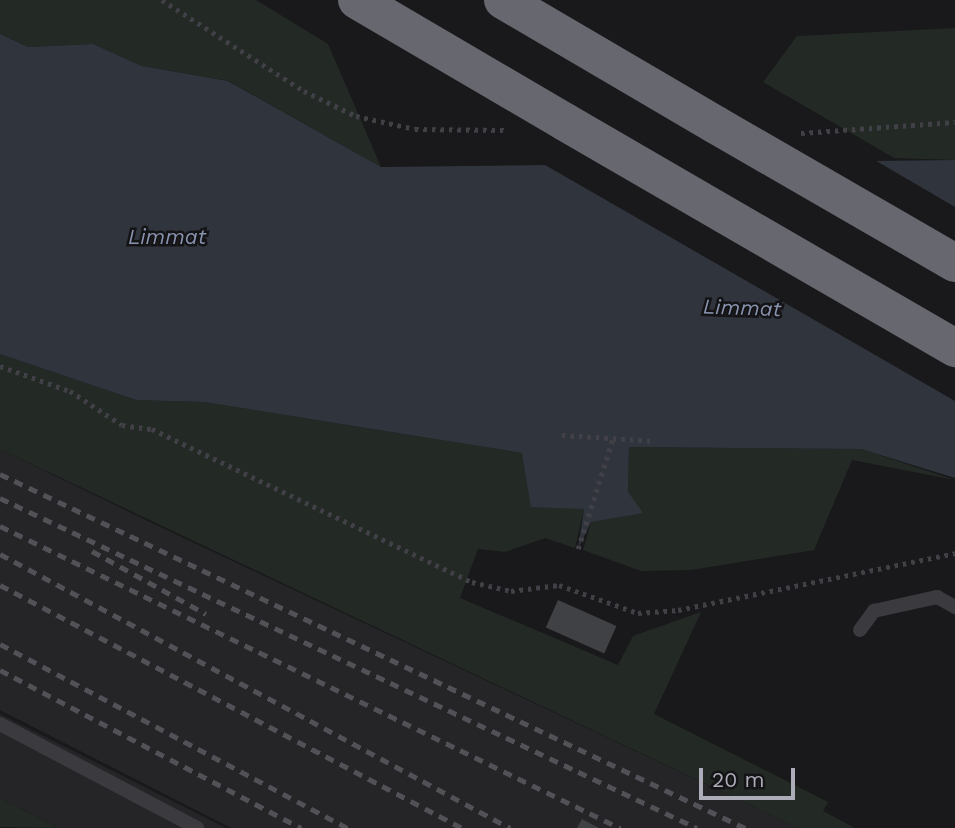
<!DOCTYPE html>
<html>
<head>
<meta charset="utf-8">
<style>
	body { margin:0 }
	#map { position:relative; width:955px; height:828px; overflow:hidden; background:#19181a; font-family:"Work Sans",sans-serif }
	div>[style] { position:absolute }
	.built>* { inset:0; background:#252527 }
	.green>* { inset:0; background:#232a25 }
	.water>* { inset:0; background:#30343d }
	.pier>* { inset:0; background:#19181a }
	.building>* { inset:0; background:#404144; transform-origin:0 0 }
	.path>* { height:4.5px; margin-top:-2.25px; transform-origin:0; background:repeating-linear-gradient(90deg,#404046 0 3.5px,transparent 0 8.5px) }
	.service>* { height:14px; margin:-7px; padding:0 7px; transform-origin:7px; border-radius:7px; background:#3a3a3f }
	.motorway>* { height:38px; margin:-19px; padding:0 19px; transform-origin:19px; border-radius:19px; background:#66676f }
	.rail>* { height:5px; margin-top:-2.5px; transform-origin:0; background:repeating-linear-gradient(90deg,#515157 0 9px,transparent 0 16px) }
	.motorway-bridge>* { height:38px; margin:-19px; padding:0 19px; transform-origin:19px; border-radius:19px; background:#66676f }
	span { translate:-50% -50%; white-space:nowrap; text-align:center; line-height:1.15; -webkit-text-stroke:5px #141315; paint-order:stroke }
	.water-label { font-size:21px; color:#8894af; font-style:italic }
	.scale { position:absolute; left:699px; top:768px; width:96px; height:32px; box-sizing:border-box; border:4px solid #acadb8; border-top:0; padding-left:9px; font-size:21px; line-height:24px; white-space:nowrap; color:#acadb8; -webkit-text-stroke:5px #141315; paint-order:stroke }
</style>
</head>
<body>
<div id="map">
	<div class="built">
		<div style="clip-path:polygon(0 449px,152px 523px,799px 828px,231px 828px,0 710px)"></div>
		<div style="clip-path:polygon(0 714px,226px 828px,58px 828px,0 798px)"></div>
	</div>
	<div class="green">
		<div style="clip-path:polygon(0 0,256px 0,328px 44px,381px 167px,229px 81px,142px 66px,93px 44px,28px 47px,0 34px)"></div>
		<div style="clip-path:polygon(955px 28px,955px 160px,894px 158px,763px 82px,797px 36px)"></div>
		<div style="clip-path:polygon(0 354px,136px 400px,204px 402px,522px 453px,584px 509px,575px 548px,545px 538px,505px 552px,478px 549px,460px 598px,618px 665px,633px 636px,701px 612px,654px 714px,828px 802px,823px 811px,855px 828px,799px 828px,0 449px)"></div>
		<div style="clip-path:polygon(629px 447px,861px 449px,955px 480px,852px 460px,814px 550px,691px 570px,641px 571px,583px 550px,591px 522px,628px 492px)"></div>
		<div style="clip-path:polygon(0 798px,58px 828px,0 827px)"></div>
	</div>
	<div class="water">
		<div style="clip-path:polygon(0 34px,28px 47px,93px 44px,142px 66px,228px 81px,381px 167px,955px 160px,955px 478px,861px 449px,629px 447px,628px 492px,643px 513px,591px 522px,578px 549px,584px 509px,531px 507px,522px 453px,204px 402px,136px 400px,0 354px)"></div>
	</div>
	<div class="pier">
		<div style="clip-path:polygon(866px 155px,955px 207px,955px 401px,533px 158px)"></div>
	</div>
	<div class="building">
		<div style="left:558px;top:600px;width:64px;height:30px;rotate:24deg"></div>
		<div style="clip-path:polygon(582px 819px,599px 828px,577px 828px)"></div>
	</div>
	<div class="path">
		<div style="left:162px;top:0;width:169px;rotate:32.7deg"></div>
		<div style="left:304px;top:91px;width:58px;rotate:25.7deg"></div>
		<div style="left:356px;top:116px;width:60px;rotate:12.4deg"></div>
		<div style="left:415px;top:129px;width:91px;rotate:0.6deg"></div>
		<div style="left:801px;top:133px;width:154px;rotate:-4.1deg"></div>
		<div style="left:0;top:366px;width:74px;rotate:19.7deg"></div>
		<div style="left:70px;top:391px;width:62px;rotate:33.2deg"></div>
		<div style="left:122px;top:425px;width:30px;rotate:8deg"></div>
		<div style="left:152px;top:429px;width:355px;rotate:25.6deg"></div>
		<div style="left:472px;top:582px;width:40px;rotate:13deg"></div>
		<div style="left:511px;top:591px;width:48px;rotate:-7.1deg"></div>
		<div style="left:559px;top:585px;width:84px;rotate:19.5deg"></div>
		<div style="left:638px;top:613px;width:40px;rotate:-4.3deg"></div>
		<div style="left:678px;top:610px;width:283px;rotate:-11.6deg"></div>
		<div style="left:562px;top:435px;width:93px;rotate:3.7deg"></div>
		<div style="left:578px;top:549px;width:116px;rotate:-72.5deg"></div>
	</div>
	<div class="service">
		<div style="left:860px;top:630px;width:24px;rotate:-54deg"></div>
		<div style="left:874px;top:611px;width:65px;rotate:-12.5deg"></div>
		<div style="left:937px;top:597px;width:21px;rotate:29deg"></div>
		<div style="left:0;top:724px;width:223px;rotate:27.8deg"></div>
	</div>
	<div class="motorway">
		<div style="left:357px;top:0;width:241px;rotate:30.4deg"></div>
		<div style="left:503px;top:0;width:247px;rotate:30.4deg"></div>
	</div>
	<div class="rail">
		<div style="left:0;top:474px;width:825px;rotate:25.42deg"></div>
		<div style="left:0;top:498px;width:771px;rotate:25.34deg"></div>
		<div style="left:0;top:526px;width:690px;rotate:25.97deg"></div>
		<div style="left:92px;top:551px;width:130px;rotate:28.9deg"></div>
		<div style="left:0;top:554px;width:579px;rotate:28.25deg"></div>
		<div style="left:0;top:585px;width:522px;rotate:27.74deg"></div>
		<div style="left:0;top:644px;width:393px;rotate:27.9deg"></div>
		<div style="left:0;top:670px;width:340px;rotate:27.7deg"></div>
	</div>
	<div class="motorway-bridge">
		<div style="left:565px;top:122px;width:451px;rotate:30.1deg"></div>
		<div style="left:716px;top:125px;width:276px;rotate:30deg"></div>
	</div>
	<div class="water-label">
		<span style="left:167px;top:237px">Limmat</span>
		<span style="left:742px;top:308px;rotate:2deg">Limmat</span>
	</div>
	<div class="scale">20 m</div>
</div>
</body>
</html>
